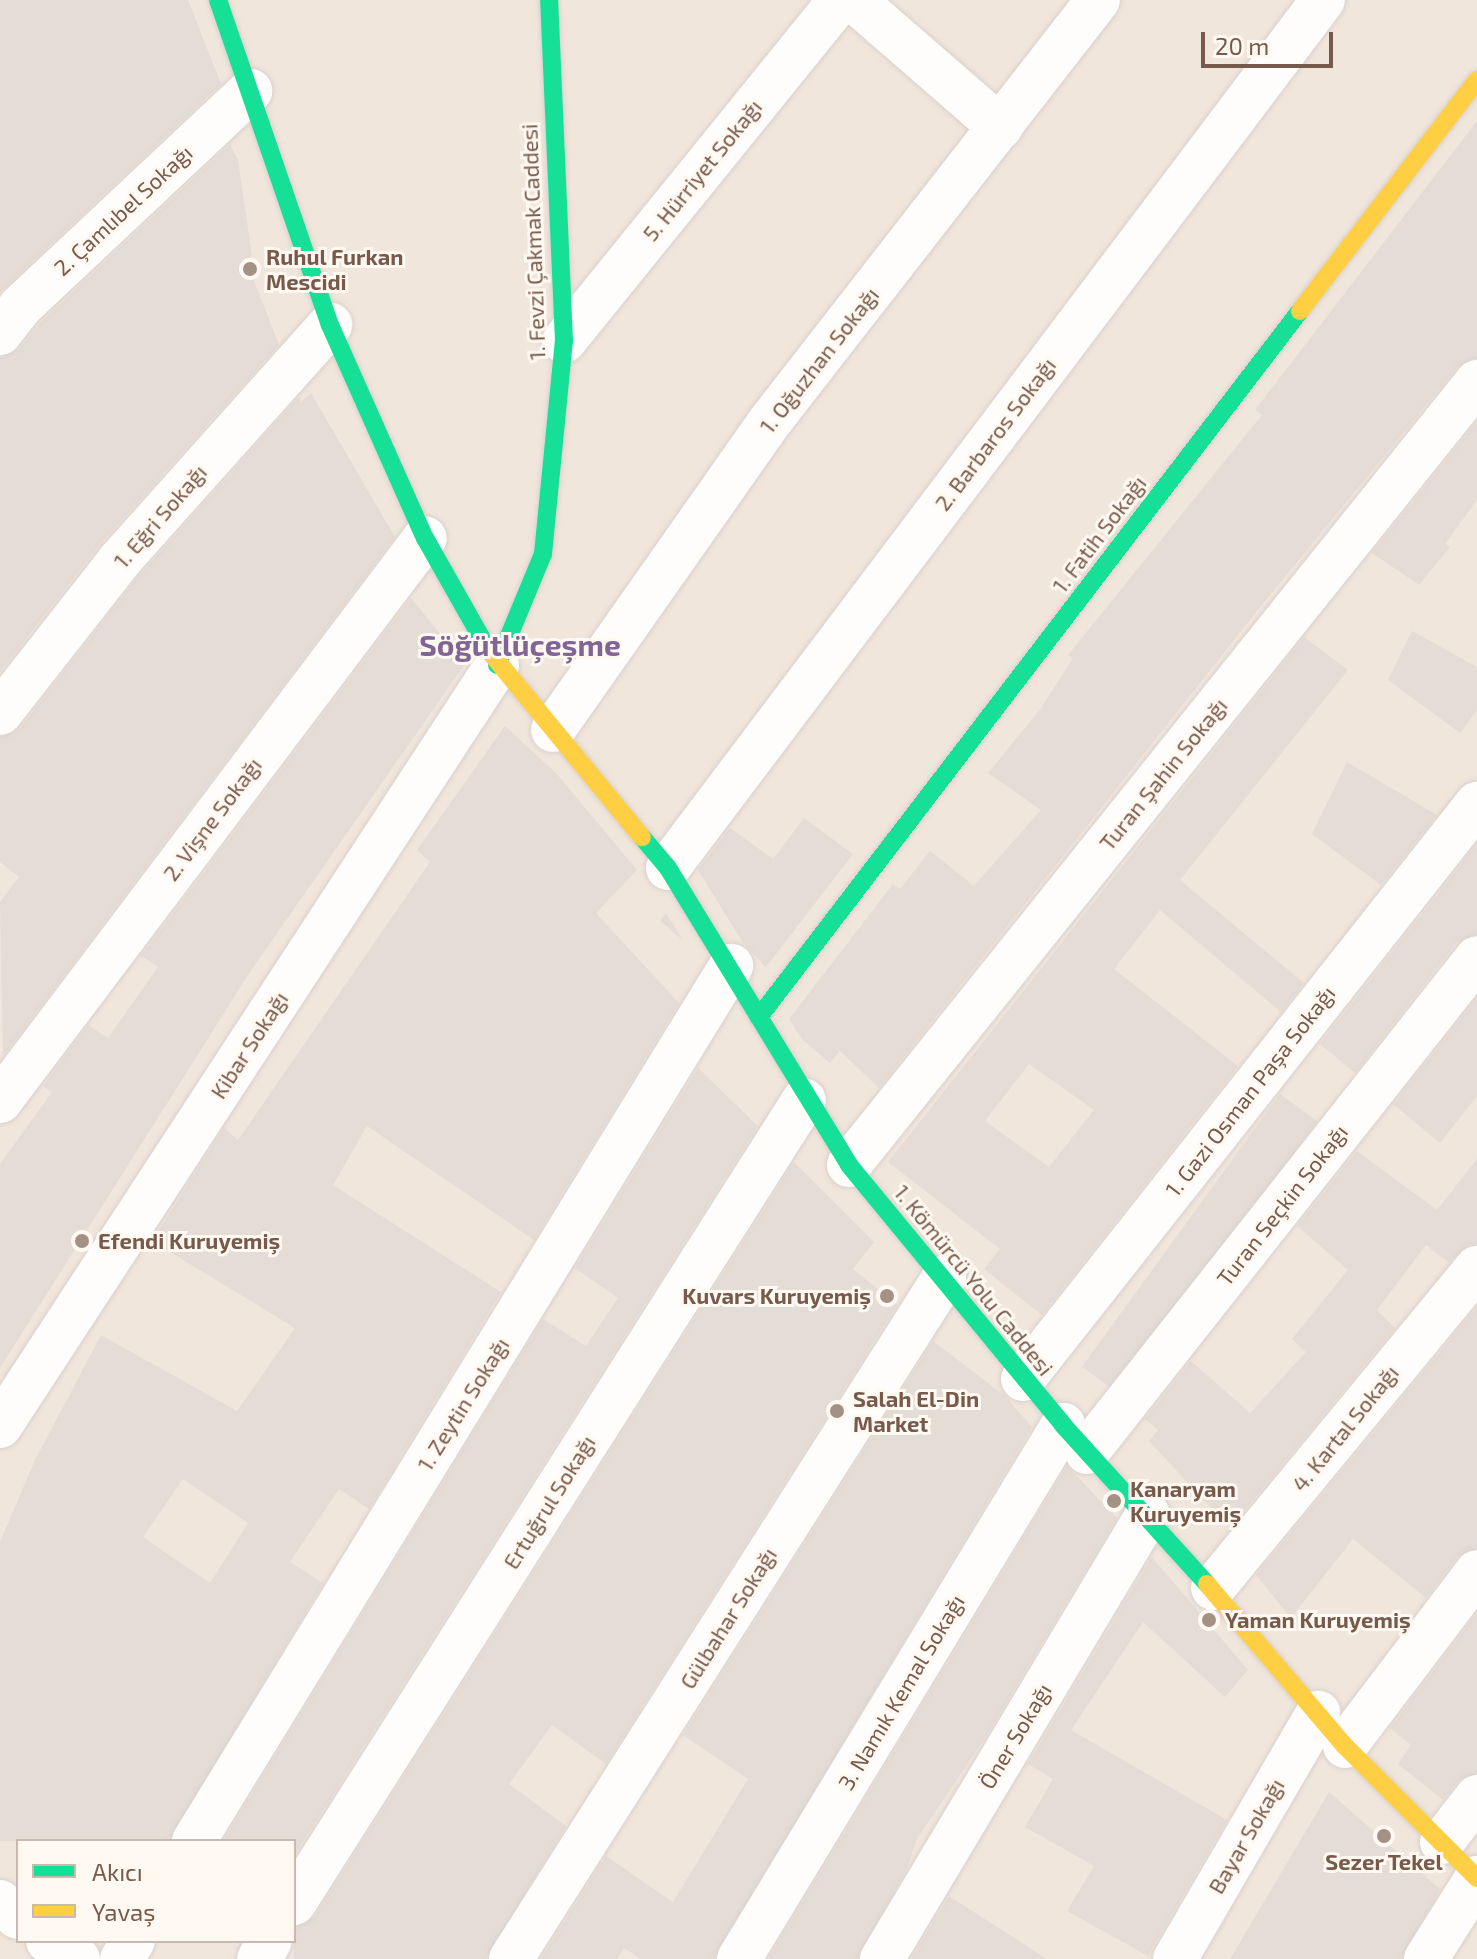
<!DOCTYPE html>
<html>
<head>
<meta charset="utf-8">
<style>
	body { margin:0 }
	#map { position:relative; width:1477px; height:1959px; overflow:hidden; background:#f9f4ee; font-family:"Exo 2",sans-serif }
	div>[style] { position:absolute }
	.residential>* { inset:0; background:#f1e6dc }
	.building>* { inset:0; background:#e5dcd6; transform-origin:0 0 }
	.roads { filter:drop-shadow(0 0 2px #d8d1cc) drop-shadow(0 0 2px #d8d1cc) }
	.street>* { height:44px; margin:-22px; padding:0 22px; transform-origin:22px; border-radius:22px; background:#fefdfc }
	.fast>* { height:18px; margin:-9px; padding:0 9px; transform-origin:9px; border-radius:9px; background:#16e098 }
	.slow>* { height:18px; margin:-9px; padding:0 9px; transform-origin:9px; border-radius:9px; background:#ffcf43 }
	.dots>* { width:22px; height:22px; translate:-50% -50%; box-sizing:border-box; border:4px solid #fff9f1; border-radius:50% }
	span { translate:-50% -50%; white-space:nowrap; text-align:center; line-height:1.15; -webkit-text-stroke:6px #fff9f1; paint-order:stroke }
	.street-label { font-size:22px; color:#785a4d }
	.poi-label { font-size:22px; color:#785a4d; font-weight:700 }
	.left { translate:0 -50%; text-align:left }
	.right { translate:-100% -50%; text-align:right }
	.district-label { font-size:30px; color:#816594; font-weight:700 }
	.legend { position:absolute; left:16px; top:1839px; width:280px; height:104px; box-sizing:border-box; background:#fff9f1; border:2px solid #c9b9af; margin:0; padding:10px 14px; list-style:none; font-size:24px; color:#785a4d }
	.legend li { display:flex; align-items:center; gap:16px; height:40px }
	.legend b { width:40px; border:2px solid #c9b9af }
	.scale { position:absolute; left:1201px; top:32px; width:132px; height:36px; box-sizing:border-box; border:4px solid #785a4d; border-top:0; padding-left:10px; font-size:24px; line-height:28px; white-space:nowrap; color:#785a4d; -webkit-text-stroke:6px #fff9f1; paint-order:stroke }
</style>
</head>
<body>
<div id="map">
	<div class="residential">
		<div style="clip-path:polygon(evenodd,0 0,1477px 0,1477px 1959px,0 1959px,0 0,18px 1841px,294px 1841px,294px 1941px,18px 1941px,18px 1841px)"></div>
	</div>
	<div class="building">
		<div style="clip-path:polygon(0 0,188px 0,221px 84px,0 292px)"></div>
		<div style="clip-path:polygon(1477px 121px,1477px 358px,1458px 366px,1261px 606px,879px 1088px,840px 1051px,830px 1063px,802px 1039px,789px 1019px,893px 884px,900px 889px,930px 851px,974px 886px,1041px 810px,988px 773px,1039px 711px,1073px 658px,1068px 655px,1262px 415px,1255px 410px)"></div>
		<div style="clip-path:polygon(230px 144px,238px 160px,252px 256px,246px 260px,279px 345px,100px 544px,0 672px,0 357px,19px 349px,39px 324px)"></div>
		<div style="clip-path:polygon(311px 393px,395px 537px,3px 1056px,0 902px,19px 877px,0 862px,0 737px,20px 728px,138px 577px,299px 397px,301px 402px)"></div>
		<div style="clip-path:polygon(1477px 422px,1477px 500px,1445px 544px,1450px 547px,1419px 585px,1372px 553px)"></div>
		<div style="clip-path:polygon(411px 598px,465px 664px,250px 972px,0 1368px,0 1164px,52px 1092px,43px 1086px,88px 1025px,108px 1038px,158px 967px,141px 956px)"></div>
		<div style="clip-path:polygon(1412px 631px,1477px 667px,1477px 710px,1460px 733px,1388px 680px)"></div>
		<div style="clip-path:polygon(evenodd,1304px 637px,1348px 670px,1180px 880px,1304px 983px,1281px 1012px,1160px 910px,1114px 969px,1238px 1066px,1042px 1315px,984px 1269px,1000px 1249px,888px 1162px,1304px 637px,1029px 1064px,1094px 1110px,1049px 1167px,985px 1121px,1029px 1064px)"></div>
		<div style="clip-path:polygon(evenodd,505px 726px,556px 773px,637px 870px,596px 913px,679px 1003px,534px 1240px,367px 1126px,333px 1185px,501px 1292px,369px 1509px,339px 1489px,290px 1562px,323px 1583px,169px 1841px,0 1841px,0 1542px,35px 1460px,101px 1335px,237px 1411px,295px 1328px,152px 1241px,224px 1128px,238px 1140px,430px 862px,417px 850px,505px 726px,183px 1479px,248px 1523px,210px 1583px,143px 1537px,183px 1479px)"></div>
		<div style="clip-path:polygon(1347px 762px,1437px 815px,1381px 885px,1312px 834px)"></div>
		<div style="clip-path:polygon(804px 818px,853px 854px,766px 967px,743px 943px,698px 870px,730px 828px,773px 859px)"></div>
		<div style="clip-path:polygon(1477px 844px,1477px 934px,1457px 942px,1355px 1073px,1320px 1044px)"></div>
		<div style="clip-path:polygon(666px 913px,683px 940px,660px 921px)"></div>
		<div style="clip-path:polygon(1477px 998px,1477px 1096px,1440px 1143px,1393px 1104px)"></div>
		<div style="clip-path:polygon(698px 1068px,758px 1126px,294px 1856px,294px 1841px,223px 1841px,543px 1319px,586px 1346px,618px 1298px,575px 1268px)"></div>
		<div style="left:1280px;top:1094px;width:46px;height:337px;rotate:36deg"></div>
		<div style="clip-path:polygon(1357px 1151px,1437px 1210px,1477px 1159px,1477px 1244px,1468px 1245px,1449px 1263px,1426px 1245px,1377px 1310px,1395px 1328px,1230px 1528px,1149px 1441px,1158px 1430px,1145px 1419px,1191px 1361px,1250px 1413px,1306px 1352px,1292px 1339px,1348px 1270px,1297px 1226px)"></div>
		<div style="clip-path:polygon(794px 1162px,874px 1242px,853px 1269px,897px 1305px,606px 1764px,552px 1725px,509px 1784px,566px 1826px,486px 1959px,294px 1959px,294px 1928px,315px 1916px)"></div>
		<div style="clip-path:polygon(1477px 1307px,1477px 1548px,1458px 1556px,1426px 1598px,1353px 1539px,1291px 1618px,1256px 1575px)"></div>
		<div style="clip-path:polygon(933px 1341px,1005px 1396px,1032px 1427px,714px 1959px,641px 1959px,624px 1948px,617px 1959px,541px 1959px,606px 1856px,673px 1902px,748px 1779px,683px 1735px)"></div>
		<div style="clip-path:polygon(1067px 1466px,1117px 1518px,985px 1738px,917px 1839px,907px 1869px,857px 1959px,768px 1959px)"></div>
		<div style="clip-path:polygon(1152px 1557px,1248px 1670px,1225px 1697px,1143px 1622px,1071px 1730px,1227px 1820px,1148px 1956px,1067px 1911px,1094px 1866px,1025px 1827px,1053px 1779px,1028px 1764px)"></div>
		<div style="clip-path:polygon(1477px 1613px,1477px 1773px,1458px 1781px,1443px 1800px,1398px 1764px,1411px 1745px,1390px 1728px)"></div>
		<div style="clip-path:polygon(1329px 1792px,1440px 1889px,1401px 1959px,1230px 1959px)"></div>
		<div style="clip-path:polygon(949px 1896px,1047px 1959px,911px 1959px)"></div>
	</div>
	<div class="roads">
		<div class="street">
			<div style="left:854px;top:0;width:194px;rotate:41deg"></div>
			<div style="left:0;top:333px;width:33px;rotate:-52deg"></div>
			<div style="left:20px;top:307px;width:316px;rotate:-43.2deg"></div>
			<div style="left:564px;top:341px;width:439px;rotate:-51deg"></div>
			<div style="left:0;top:713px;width:193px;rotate:-51.9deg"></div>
			<div style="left:119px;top:561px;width:317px;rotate:-48.2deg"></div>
			<div style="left:553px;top:730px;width:379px;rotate:-54.9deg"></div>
			<div style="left:771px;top:420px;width:532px;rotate:-52.1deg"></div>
			<div style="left:668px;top:868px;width:1087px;rotate:-52.96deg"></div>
			<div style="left:0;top:1101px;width:705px;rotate:-52.95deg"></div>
			<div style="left:849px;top:1165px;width:1004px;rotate:-51.27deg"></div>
			<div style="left:1023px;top:1379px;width:733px;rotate:-51.71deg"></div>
			<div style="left:0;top:1426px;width:909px;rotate:-56.85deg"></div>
			<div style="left:1087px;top:1452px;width:629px;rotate:-51.71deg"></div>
			<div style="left:1213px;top:1588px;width:415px;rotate:-50.5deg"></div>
			<div style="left:1345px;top:1746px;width:218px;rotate:-52.8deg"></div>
			<div style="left:194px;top:1841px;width:1027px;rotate:-58.46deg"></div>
			<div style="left:1442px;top:1842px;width:57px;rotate:-52.1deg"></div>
			<div style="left:0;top:1902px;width:23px;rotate:40deg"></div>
			<div style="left:294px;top:1903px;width:951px;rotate:-57.58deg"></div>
			<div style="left:48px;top:1941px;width:35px;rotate:31deg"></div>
			<div style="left:122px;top:1959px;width:21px;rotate:-59deg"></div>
			<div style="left:259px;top:1959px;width:21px;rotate:-59deg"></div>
			<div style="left:511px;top:1959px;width:807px;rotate:-57.55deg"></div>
			<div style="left:739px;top:1959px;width:625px;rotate:-58.75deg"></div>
			<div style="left:882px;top:1959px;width:518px;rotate:-59.13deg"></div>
			<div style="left:1175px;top:1959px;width:285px;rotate:-59.8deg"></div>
			<div style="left:1426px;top:1959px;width:96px;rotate:-57.8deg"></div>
		</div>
		<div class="fast">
			<div style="left:218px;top:0;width:344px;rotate:71deg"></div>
			<div style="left:330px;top:325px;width:233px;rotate:66deg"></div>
			<div style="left:425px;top:538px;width:130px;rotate:60.5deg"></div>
			<div style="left:497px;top:665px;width:120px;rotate:-67.5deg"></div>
			<div style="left:543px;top:554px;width:214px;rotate:-84.4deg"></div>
			<div style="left:564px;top:341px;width:341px;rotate:-92.5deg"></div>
			<div style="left:642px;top:837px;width:40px;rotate:50deg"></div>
			<div style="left:668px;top:868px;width:348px;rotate:58.6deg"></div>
			<div style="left:849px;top:1165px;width:337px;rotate:50.5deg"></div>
			<div style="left:1063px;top:1425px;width:215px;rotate:47.8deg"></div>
			<div style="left:759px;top:1017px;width:889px;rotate:-52.54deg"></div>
		</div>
		<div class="slow">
			<div style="left:1300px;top:311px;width:291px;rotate:-52.5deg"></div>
			<div style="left:489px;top:651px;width:241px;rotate:50.6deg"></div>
			<div style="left:1207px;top:1584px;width:213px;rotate:49.6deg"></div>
			<div style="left:1345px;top:1746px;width:187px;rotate:45deg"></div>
		</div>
	</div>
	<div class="dots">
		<div style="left:250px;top:269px;background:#a59085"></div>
		<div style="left:82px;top:1241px;background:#a59085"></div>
		<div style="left:887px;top:1296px;background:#a59085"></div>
		<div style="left:837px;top:1411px;background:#a59085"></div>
		<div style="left:1114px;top:1501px;background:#a59085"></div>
		<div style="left:1209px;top:1620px;background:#a59085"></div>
		<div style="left:1384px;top:1836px;background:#a59085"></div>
	</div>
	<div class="street-label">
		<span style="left:702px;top:170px;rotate:-51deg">5. Hürriyet Sokağı</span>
		<span style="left:123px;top:210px;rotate:-43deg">2. Çamlıbel Sokağı</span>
		<span style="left:533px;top:242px;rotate:-92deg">1. Fevzi Çakmak Caddesi</span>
		<span style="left:819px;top:360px;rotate:-52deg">1. Oğuzhan Sokağı</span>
		<span style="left:995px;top:434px;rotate:-53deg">2. Barbaros Sokağı</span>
		<span style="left:160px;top:516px;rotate:-49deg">1. Eğri Sokağı</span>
		<span style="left:1099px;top:534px;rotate:-53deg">1. Fatih Sokağı</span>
		<span style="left:1163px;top:774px;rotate:-51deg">Turan Şahin Sokağı</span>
		<span style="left:212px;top:819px;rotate:-53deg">2. Vişne Sokağı</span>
		<span style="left:249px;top:1045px;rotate:-57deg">Kibar Sokağı</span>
		<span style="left:1250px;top:1091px;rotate:-52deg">1. Gazi Osman Paşa Sokağı</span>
		<span style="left:1282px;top:1205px;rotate:-52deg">Turan Seçkin Sokağı</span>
		<span style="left:974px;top:1280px;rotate:51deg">1. Kömürcü Yolu Caddesi</span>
		<span style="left:463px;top:1404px;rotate:-58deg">1. Zeytin Sokağı</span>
		<span style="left:1345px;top:1428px;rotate:-51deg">4. Kartal Sokağı</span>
		<span style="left:549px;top:1502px;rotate:-58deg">Ertuğrul Sokağı</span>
		<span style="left:728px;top:1618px;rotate:-58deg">Gülbahar Sokağı</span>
		<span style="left:901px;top:1692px;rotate:-59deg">3. Namık Kemal Sokağı</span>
		<span style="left:1015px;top:1736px;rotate:-59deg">Öner Sokağı</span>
		<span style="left:1246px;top:1836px;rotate:-60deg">Bayar Sokağı</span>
	</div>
	<div class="poi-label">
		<span class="left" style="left:266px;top:269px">Ruhul Furkan<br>Mescidi</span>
		<span class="left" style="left:98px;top:1241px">Efendi Kuruyemiş</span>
		<span class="right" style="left:871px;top:1296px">Kuvars Kuruyemiş</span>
		<span class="left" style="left:853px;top:1411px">Salah El-Din<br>Market</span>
		<span class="left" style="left:1130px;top:1501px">Kanaryam<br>Kuruyemiş</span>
		<span class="left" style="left:1225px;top:1620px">Yaman Kuruyemiş</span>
		<span style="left:1384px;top:1862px">Sezer Tekel</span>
	</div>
	<div class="district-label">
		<span style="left:520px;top:644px">Söğütlüçeşme</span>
	</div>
	<ul class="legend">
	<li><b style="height:10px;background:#16e098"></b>Akıcı</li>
	<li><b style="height:10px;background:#ffcf43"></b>Yavaş</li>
	</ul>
	<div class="scale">20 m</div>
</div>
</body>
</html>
